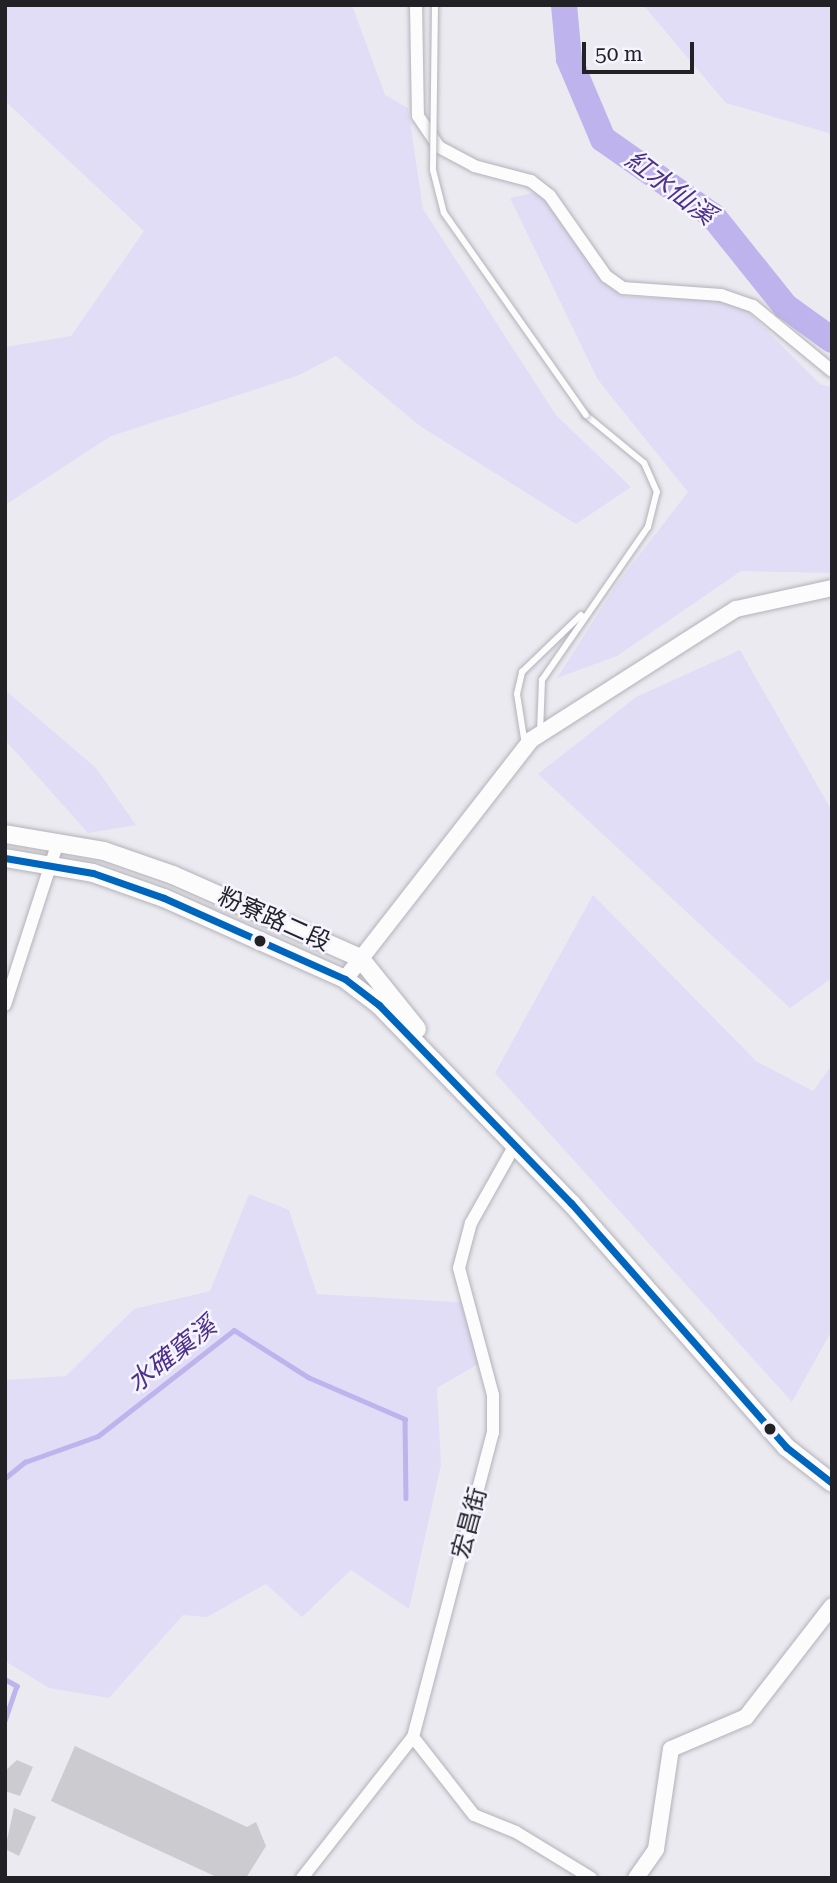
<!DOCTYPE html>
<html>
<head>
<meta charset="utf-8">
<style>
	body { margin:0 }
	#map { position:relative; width:837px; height:1883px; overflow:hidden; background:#ebeaf1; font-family:"Roboto Serif","Noto Sans TC",serif }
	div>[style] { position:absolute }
	.green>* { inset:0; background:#e1ddf6 }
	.stream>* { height:4.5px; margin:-2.25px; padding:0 2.25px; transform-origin:2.25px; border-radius:2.25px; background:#beb3ed }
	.river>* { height:26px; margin:-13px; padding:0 13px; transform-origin:13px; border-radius:13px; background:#beb3ed }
	.building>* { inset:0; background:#cbcbd0 }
	.roads { filter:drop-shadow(0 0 2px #b3b2b8) drop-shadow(0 0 2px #b3b2b8) }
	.service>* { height:6px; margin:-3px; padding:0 3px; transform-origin:3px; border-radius:3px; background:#fcfcfd }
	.minor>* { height:12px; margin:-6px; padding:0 6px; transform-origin:6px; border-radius:6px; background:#fcfcfd }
	.tertiary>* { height:16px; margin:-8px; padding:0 8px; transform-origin:8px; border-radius:8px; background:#fcfcfd }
	.secondary>* { height:18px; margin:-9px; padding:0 9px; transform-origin:9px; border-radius:9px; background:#fcfcfd }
	.bridges { filter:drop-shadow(0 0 2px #b3b2b8) drop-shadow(0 0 2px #b3b2b8) }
	.service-bridge>* { height:6px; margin:-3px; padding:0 3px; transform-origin:3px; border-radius:3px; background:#fcfcfd }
	.bus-1>* { height:7px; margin:-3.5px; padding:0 3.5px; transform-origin:3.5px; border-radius:3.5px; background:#0065bd }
	.dots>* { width:19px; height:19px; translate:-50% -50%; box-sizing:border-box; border:4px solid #f6f4ff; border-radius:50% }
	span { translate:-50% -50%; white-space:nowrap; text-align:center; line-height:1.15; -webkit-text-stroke:5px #f6f4ff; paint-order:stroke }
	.street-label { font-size:24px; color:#222126 }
	.water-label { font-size:26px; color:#4c308c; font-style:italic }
	.frame { position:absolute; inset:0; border:7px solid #222126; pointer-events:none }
	.scale { position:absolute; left:582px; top:42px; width:112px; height:32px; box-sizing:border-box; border:4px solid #222126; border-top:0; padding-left:9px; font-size:21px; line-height:24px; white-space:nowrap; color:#222126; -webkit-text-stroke:5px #f6f4ff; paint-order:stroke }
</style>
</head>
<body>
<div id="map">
	<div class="green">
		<div style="clip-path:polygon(5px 5px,352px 5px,385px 95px,408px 108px,423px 209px,556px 415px,631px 487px,576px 524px,420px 426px,336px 356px,297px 376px,111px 436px,5px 505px,5px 347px,71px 336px,144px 231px,5px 101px)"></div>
		<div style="clip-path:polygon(643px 5px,832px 5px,832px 134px,726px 103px)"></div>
		<div style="clip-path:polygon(546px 190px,604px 282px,625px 297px,736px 300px,821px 385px,832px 387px,832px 573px,741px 571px,617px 656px,557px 678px,617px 584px,688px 492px,598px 380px,510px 198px)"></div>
		<div style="clip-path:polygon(740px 650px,832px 811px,832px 978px,790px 1008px,538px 774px,636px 697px)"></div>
		<div style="clip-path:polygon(5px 690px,96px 768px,136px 825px,88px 833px,5px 740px)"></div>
		<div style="clip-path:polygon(593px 895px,756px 1061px,813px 1091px,832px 1065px,832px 1330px,792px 1402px,495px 1073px)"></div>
		<div style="clip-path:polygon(249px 1194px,289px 1210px,317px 1294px,471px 1303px,480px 1363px,437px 1388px,441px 1465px,409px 1609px,351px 1570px,302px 1617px,266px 1584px,207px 1617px,183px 1615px,109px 1698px,49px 1688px,5px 1661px,5px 1380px,66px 1376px,134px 1309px,210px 1291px)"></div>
	</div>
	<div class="stream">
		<div style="left:5px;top:1478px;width:26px;rotate:-39deg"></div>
		<div style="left:25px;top:1462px;width:77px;rotate:-19.6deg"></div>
		<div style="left:98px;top:1436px;width:172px;rotate:-37.9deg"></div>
		<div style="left:234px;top:1330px;width:88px;rotate:32.4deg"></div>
		<div style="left:308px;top:1377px;width:106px;rotate:23.4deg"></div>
		<div style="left:405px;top:1419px;width:79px;rotate:89.3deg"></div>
		<div style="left:5px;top:1679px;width:14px;rotate:30deg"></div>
		<div style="left:17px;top:1686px;width:37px;rotate:109deg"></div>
	</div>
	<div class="river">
		<div style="left:564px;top:5px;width:54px;rotate:84.7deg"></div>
		<div style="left:569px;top:59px;width:87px;rotate:67deg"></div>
		<div style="left:603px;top:139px;width:134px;rotate:35deg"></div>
		<div style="left:713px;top:216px;width:115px;rotate:51.3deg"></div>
		<div style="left:785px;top:306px;width:58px;rotate:35.9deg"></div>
	</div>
	<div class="building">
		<div style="clip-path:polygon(75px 1746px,247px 1827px,256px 1822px,266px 1846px,246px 1878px,219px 1878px,51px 1801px)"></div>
		<div style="clip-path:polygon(17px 1760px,33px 1767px,20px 1796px,5px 1791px,5px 1771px)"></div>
		<div style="clip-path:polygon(14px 1808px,36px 1817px,19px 1856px,5px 1849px)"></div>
	</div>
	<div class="roads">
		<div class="service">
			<div style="left:540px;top:732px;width:52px;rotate:-87.8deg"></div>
			<div style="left:542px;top:680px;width:186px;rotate:-55.3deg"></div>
			<div style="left:648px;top:527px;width:36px;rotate:-76deg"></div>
			<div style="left:657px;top:492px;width:32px;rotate:-114deg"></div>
			<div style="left:644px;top:463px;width:75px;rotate:-140.4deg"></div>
			<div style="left:525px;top:745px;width:52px;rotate:-98.9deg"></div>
			<div style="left:517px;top:694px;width:23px;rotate:-77deg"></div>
			<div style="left:522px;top:672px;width:82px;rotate:-44deg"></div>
		</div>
		<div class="minor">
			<div style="left:416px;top:5px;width:111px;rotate:89deg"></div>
			<div style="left:418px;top:116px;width:37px;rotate:56deg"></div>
			<div style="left:439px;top:147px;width:40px;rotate:28deg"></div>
			<div style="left:474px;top:166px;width:59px;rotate:14.7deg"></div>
			<div style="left:531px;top:181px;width:24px;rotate:38deg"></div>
			<div style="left:550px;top:196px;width:98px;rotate:55deg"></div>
			<div style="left:606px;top:276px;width:21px;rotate:35deg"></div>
			<div style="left:623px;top:288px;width:98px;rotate:4.1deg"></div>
			<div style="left:721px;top:295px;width:34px;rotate:19deg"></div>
			<div style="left:753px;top:306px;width:102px;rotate:39.4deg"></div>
			<div style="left:5px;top:1005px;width:171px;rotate:-72deg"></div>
			<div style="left:413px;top:1737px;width:99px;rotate:52deg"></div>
			<div style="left:474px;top:1815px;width:45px;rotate:22deg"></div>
			<div style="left:516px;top:1832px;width:88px;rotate:31.5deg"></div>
			<div style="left:302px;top:1878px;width:179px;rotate:-51.8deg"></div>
			<div style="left:413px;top:1737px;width:314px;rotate:-75.3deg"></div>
			<div style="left:493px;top:1433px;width:38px;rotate:-90deg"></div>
			<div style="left:493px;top:1395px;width:131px;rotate:-105deg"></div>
			<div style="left:459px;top:1268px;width:47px;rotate:-75.1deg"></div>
			<div style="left:471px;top:1223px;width:92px;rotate:-60.6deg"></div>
		</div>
		<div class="tertiary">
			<div style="left:345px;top:979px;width:303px;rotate:-52.1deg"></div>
			<div style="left:531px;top:740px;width:243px;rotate:-32.6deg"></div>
			<div style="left:736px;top:609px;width:98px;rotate:-12.3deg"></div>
			<div style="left:636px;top:1878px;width:35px;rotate:-55deg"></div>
			<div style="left:656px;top:1849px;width:101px;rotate:-81.5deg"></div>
			<div style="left:671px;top:1749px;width:82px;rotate:-23.1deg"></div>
			<div style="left:746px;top:1717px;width:140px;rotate:-52.2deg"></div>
		</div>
		<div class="secondary">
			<div style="left:5px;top:834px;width:100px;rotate:9.7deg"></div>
			<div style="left:104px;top:851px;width:73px;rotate:19.2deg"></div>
			<div style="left:173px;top:875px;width:205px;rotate:23.9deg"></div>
			<div style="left:360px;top:958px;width:91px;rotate:51.2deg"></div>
			<div style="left:5px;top:858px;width:89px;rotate:9.7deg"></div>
			<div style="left:93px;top:873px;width:75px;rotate:19.4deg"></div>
			<div style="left:164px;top:898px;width:198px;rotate:24.1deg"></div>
			<div style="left:345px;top:979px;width:43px;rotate:37.4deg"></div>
			<div style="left:379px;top:1005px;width:276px;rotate:45.9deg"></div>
			<div style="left:571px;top:1203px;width:325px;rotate:48.6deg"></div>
			<div style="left:786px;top:1447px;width:58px;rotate:38deg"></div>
		</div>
	</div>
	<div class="bridges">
		<div class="service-bridge">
			<div style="left:435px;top:5px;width:165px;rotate:90.7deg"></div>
			<div style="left:433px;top:170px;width:44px;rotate:75.7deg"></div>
			<div style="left:444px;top:213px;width:247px;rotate:54.9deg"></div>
		</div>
	</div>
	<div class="bus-1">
		<div style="left:5px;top:858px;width:89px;rotate:9.7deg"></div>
		<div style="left:93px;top:873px;width:75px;rotate:19.4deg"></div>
		<div style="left:164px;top:898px;width:198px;rotate:24.1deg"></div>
		<div style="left:345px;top:979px;width:43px;rotate:37.4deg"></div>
		<div style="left:379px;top:1005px;width:276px;rotate:45.9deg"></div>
		<div style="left:571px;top:1203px;width:325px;rotate:48.6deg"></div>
		<div style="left:786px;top:1447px;width:58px;rotate:38deg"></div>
	</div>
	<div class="dots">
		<div style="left:260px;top:941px;background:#222126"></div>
		<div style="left:770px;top:1429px;background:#222126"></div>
	</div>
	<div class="street-label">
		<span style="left:274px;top:920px;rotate:24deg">粉寮路二段</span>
		<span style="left:470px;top:1523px;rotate:-75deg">宏昌街</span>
	</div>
	<div class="water-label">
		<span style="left:670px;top:188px;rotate:37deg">紅水仙溪</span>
		<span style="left:172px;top:1355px;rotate:-38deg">水確窠溪</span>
	</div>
	<div class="frame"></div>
	<div class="scale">50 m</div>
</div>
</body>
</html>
